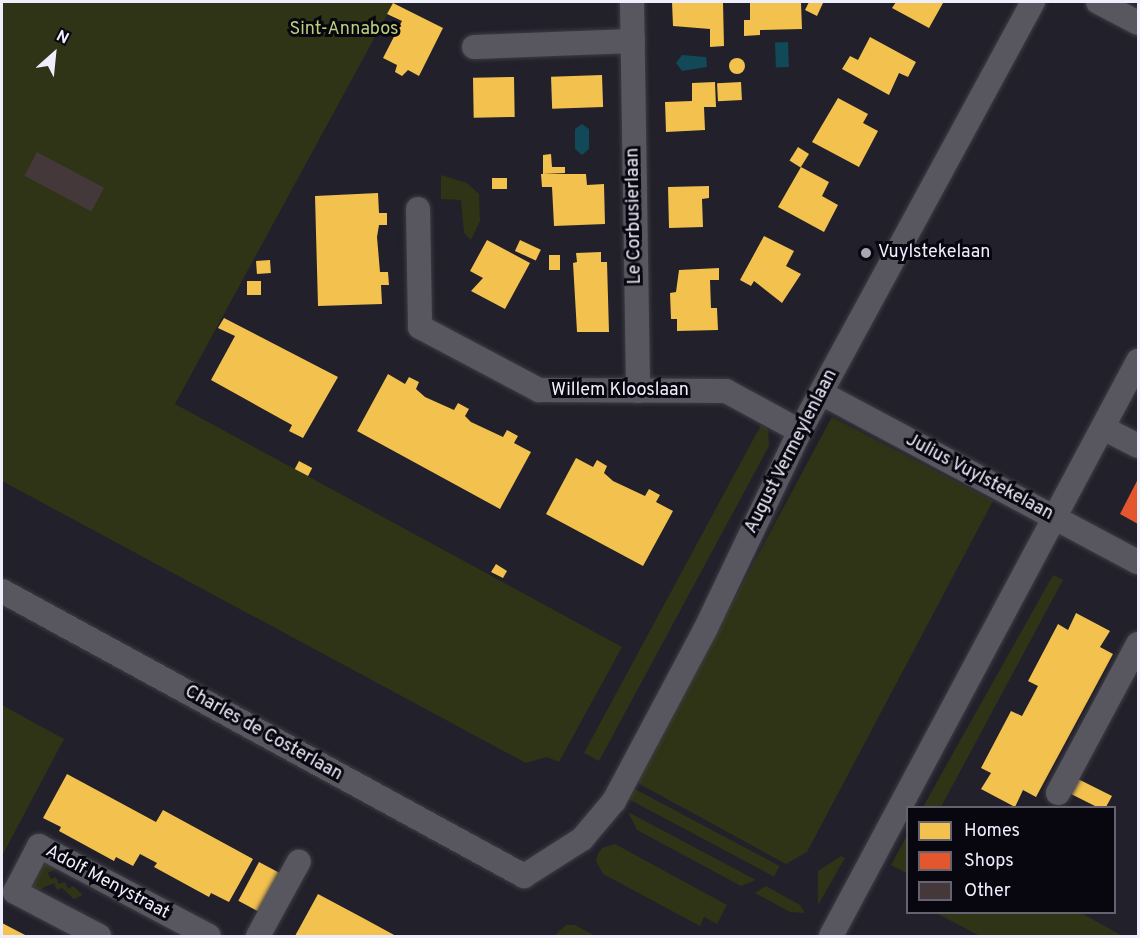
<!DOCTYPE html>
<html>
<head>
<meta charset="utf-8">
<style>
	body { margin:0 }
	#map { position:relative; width:1140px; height:938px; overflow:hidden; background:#22202a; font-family:Overpass,sans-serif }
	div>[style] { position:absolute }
	.green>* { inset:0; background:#2e3415; transform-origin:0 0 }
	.water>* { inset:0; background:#114958; transform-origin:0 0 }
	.homes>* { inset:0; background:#f2c14e; transform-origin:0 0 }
	.round { border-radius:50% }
	.shops>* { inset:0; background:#e4572e }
	.building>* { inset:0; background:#44383a; transform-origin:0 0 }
	.roads { filter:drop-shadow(0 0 2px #3d3c44) drop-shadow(0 0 2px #3d3c44) }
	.minor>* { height:24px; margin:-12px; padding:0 12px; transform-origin:12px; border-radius:12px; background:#585760 }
	.dots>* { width:16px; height:16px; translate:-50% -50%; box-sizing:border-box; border:3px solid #080710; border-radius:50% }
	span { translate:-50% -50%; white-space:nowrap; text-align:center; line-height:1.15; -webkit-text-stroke:6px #080710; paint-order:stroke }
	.park-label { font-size:18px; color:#bbcf7b }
	.street-label { font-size:18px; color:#efeefd }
	.poi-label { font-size:18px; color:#efeefd }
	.left { translate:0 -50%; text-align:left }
	.frame { position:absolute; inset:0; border:3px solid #efeefd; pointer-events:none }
	.legend { position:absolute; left:906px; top:806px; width:210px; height:108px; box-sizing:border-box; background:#080710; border:2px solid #64636f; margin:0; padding:8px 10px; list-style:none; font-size:18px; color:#efeefd }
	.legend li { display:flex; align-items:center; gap:12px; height:30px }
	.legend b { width:30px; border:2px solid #64636f }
	.north { position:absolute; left:24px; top:24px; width:60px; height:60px; -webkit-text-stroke:4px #080710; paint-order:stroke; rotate:27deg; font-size:16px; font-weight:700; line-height:24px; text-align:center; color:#efeefd }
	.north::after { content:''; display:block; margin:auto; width:21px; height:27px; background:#efeefd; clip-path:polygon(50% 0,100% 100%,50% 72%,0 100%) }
</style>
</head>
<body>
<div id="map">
	<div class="green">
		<div style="clip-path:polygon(2px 2px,394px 2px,175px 404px,622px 647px,559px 762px,547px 757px,526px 763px,2px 481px)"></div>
		<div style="clip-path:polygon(441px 175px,467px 183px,479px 194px,480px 221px,471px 240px,464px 233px,461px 200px,441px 199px)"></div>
		<div style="clip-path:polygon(832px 417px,993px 501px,807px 852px,786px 864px,636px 782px)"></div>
		<div style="clip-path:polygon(761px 425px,768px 429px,769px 446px,599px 761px,584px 753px)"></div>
		<div style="clip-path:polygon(1053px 575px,1063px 580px,941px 807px,923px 807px)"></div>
		<div style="clip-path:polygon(2px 705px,64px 739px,2px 856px)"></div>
		<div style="left:633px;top:788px;width:166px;height:12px;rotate:28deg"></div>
		<div style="clip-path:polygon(628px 812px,756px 880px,741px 886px,637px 830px)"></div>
		<div style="clip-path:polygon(907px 835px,908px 871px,906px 873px,891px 865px)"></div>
		<div style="clip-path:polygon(615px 844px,727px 905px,717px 924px,704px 917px,700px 926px,603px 874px,596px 861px,598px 854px,602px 848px)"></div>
		<div style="clip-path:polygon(841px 856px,845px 858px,818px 905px,818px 871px)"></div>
		<div style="clip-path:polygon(40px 860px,62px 865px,48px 873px,51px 879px,56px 877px,59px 884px,65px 882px,68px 889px,73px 886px,83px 895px,74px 899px,62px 888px,57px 890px,54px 883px,34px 892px,28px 888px)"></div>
		<div style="clip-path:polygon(766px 886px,800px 905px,805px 913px,790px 912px,755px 893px)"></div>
		<div style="clip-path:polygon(936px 913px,1081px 913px,1123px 936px,980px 936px)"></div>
		<div style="clip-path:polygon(566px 925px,575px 925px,595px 936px,554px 936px)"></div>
	</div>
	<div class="water">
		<div style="left:788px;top:42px;width:25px;height:13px;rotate:88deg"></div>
		<div style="clip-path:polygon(682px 55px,706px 57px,707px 67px,682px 71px,676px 63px)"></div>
		<div style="clip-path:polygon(582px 124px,589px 129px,589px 149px,582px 155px,575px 149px,575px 129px)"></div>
	</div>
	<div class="homes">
		<div style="clip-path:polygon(672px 2px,723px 2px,724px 46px,710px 47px,710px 29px,673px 26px)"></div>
		<div style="clip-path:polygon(750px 2px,801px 2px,802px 29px,760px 30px,760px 35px,744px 36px,744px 20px,750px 20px)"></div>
		<div style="clip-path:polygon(809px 2px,823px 3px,817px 16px,805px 10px)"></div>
		<div style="clip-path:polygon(896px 2px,948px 2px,943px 3px,929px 28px,892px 8px)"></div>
		<div style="clip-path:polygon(393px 3px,443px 28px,419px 76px,408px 70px,402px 76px,395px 72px,397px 65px,383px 58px,402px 21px,387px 14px)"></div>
		<div style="clip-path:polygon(870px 37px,916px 62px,908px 77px,899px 73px,889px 95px,842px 69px,850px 56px,858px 60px)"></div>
		<div class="round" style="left:729px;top:58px;width:16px;height:16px"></div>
		<div style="left:602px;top:75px;width:32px;height:51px;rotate:88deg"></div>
		<div style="left:514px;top:77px;width:40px;height:41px;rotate:89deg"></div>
		<div style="clip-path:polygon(715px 82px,716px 107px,704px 107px,705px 130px,666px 132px,665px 102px,692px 101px,692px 83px)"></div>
		<div style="left:741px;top:82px;width:18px;height:24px;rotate:87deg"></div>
		<div style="clip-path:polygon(838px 98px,868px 114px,863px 123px,878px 131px,859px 167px,812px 142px)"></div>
		<div style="left:798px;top:147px;width:13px;height:16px;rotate:32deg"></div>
		<div style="clip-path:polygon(551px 154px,552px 167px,565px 167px,565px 173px,543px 174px,543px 155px)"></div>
		<div style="clip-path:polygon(801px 167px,829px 182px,822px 196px,838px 205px,824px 232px,778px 207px)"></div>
		<div style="clip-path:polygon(541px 174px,586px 174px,587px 185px,604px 184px,605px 224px,554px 226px,552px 187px,542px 187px)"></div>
		<div style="left:492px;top:178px;width:15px;height:11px"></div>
		<div style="clip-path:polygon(709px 186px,709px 198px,702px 199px,703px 227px,669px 228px,668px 187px)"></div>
		<div style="clip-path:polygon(378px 193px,379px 213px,387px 213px,387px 225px,379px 225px,377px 237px,380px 272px,388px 272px,389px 285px,381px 285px,382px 304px,318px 306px,315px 196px)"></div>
		<div style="clip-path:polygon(764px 236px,794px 251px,786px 266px,801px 274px,782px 303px,754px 281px,751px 286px,740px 280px)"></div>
		<div style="clip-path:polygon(487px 240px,530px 263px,505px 309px,471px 291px,483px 278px,470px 271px)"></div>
		<div style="left:520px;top:240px;width:23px;height:12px;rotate:25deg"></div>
		<div style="clip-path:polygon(601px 252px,601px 262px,607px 262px,609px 332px,577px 332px,573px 263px,577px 262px,576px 253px)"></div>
		<div style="left:560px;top:255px;width:15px;height:11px;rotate:90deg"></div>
		<div style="left:270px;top:260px;width:13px;height:14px;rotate:86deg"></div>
		<div style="clip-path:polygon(719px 268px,719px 280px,710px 280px,711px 308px,717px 308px,718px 330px,677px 331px,677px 319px,671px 319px,670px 293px,676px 292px,679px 270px)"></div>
		<div style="left:247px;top:281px;width:14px;height:14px"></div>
		<div style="clip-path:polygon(224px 318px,338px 377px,303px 438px,289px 431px,292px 425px,211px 380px,235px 336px,218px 328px)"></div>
		<div style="clip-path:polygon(388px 374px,405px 384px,409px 377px,419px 382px,416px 389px,425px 397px,454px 410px,458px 403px,469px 409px,465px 416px,471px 422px,503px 437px,507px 430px,518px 436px,514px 443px,531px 452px,500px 509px,357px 431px)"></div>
		<div style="clip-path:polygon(576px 458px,593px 467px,597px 460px,607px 466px,604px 473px,613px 481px,645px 496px,649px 489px,660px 495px,656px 502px,673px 511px,643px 566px,546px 514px)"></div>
		<div style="left:299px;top:461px;width:15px;height:9px;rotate:28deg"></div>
		<div style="clip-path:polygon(496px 564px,507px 571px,503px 578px,491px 572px)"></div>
		<div style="clip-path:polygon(1076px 613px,1110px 631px,1100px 647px,1113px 654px,1036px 797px,1023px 790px,1015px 807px,981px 789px,991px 773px,981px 768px,1011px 711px,1022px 716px,1038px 686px,1028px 681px,1058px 624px,1068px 630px)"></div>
		<div style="clip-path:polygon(67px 774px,156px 822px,163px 810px,253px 859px,229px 902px,211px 893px,209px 897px,154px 867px,157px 863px,140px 854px,133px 866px,116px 857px,114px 861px,59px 831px,61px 827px,43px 818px)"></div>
		<div style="clip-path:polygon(1078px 779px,1112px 796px,1106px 807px,1097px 807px,1071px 794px)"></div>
		<div style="left:259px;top:862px;width:24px;height:44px;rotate:28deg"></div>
		<div style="clip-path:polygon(318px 894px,363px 918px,396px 936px,295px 936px)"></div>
		<div style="clip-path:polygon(2px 923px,27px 936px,2px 936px)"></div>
	</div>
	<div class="shops">
		<div style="clip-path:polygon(1138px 479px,1138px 524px,1120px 514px)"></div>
	</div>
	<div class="building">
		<div style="left:37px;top:152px;width:76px;height:27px;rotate:28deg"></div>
	</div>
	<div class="roads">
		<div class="minor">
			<div style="left:632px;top:2px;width:389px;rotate:89.1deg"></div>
			<div style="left:1098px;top:2px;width:45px;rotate:27.7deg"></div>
			<div style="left:474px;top:47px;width:159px;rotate:-2.2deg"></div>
			<div style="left:418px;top:209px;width:118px;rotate:89deg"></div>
			<div style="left:420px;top:327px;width:135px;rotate:27.9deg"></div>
			<div style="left:539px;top:390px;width:187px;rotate:0.3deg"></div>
			<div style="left:726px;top:391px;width:84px;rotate:28.4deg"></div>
			<div style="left:821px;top:393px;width:359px;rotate:28.1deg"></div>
			<div style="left:1103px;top:428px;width:39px;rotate:27deg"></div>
			<div style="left:2px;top:591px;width:595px;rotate:28.63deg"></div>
			<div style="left:524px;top:876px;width:69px;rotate:-32.5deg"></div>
			<div style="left:582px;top:839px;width:50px;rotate:-49.9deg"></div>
			<div style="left:614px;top:801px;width:194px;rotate:-62deg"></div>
			<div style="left:705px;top:630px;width:221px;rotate:-64.5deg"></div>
			<div style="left:800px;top:431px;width:488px;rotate:-61.5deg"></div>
			<div style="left:1058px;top:793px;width:169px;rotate:-61.8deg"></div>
			<div style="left:99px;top:936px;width:95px;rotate:-152.4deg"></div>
			<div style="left:15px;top:892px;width:52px;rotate:-62.4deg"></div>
			<div style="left:39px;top:846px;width:192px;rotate:27.9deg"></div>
			<div style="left:258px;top:936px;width:85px;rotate:-61.3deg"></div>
			<div style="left:831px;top:936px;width:652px;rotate:-61.9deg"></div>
		</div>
	</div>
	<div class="dots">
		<div style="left:866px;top:253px;background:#a7a6b3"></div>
	</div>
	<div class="park-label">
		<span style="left:344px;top:30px">Sint-Annabos</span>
	</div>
	<div class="street-label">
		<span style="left:635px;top:216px;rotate:-91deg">Le Corbusierlaan</span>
		<span style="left:620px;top:391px">Willem Klooslaan</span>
		<span style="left:792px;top:452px;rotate:-63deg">August Vermeylenlaan</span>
		<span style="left:979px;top:478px;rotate:28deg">Julius Vuylstekelaan</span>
		<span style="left:263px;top:734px;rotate:29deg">Charles de Costerlaan</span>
		<span style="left:107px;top:883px;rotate:28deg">Adolf Menystraat</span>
	</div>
	<div class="poi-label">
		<span class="left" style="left:878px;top:253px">Vuylstekelaan</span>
	</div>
	<div class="frame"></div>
	<ul class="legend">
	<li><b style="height:16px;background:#f2c14e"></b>Homes</li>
	<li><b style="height:16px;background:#e4572e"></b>Shops</li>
	<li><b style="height:16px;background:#44383a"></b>Other</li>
	</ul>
	<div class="north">N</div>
</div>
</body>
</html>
